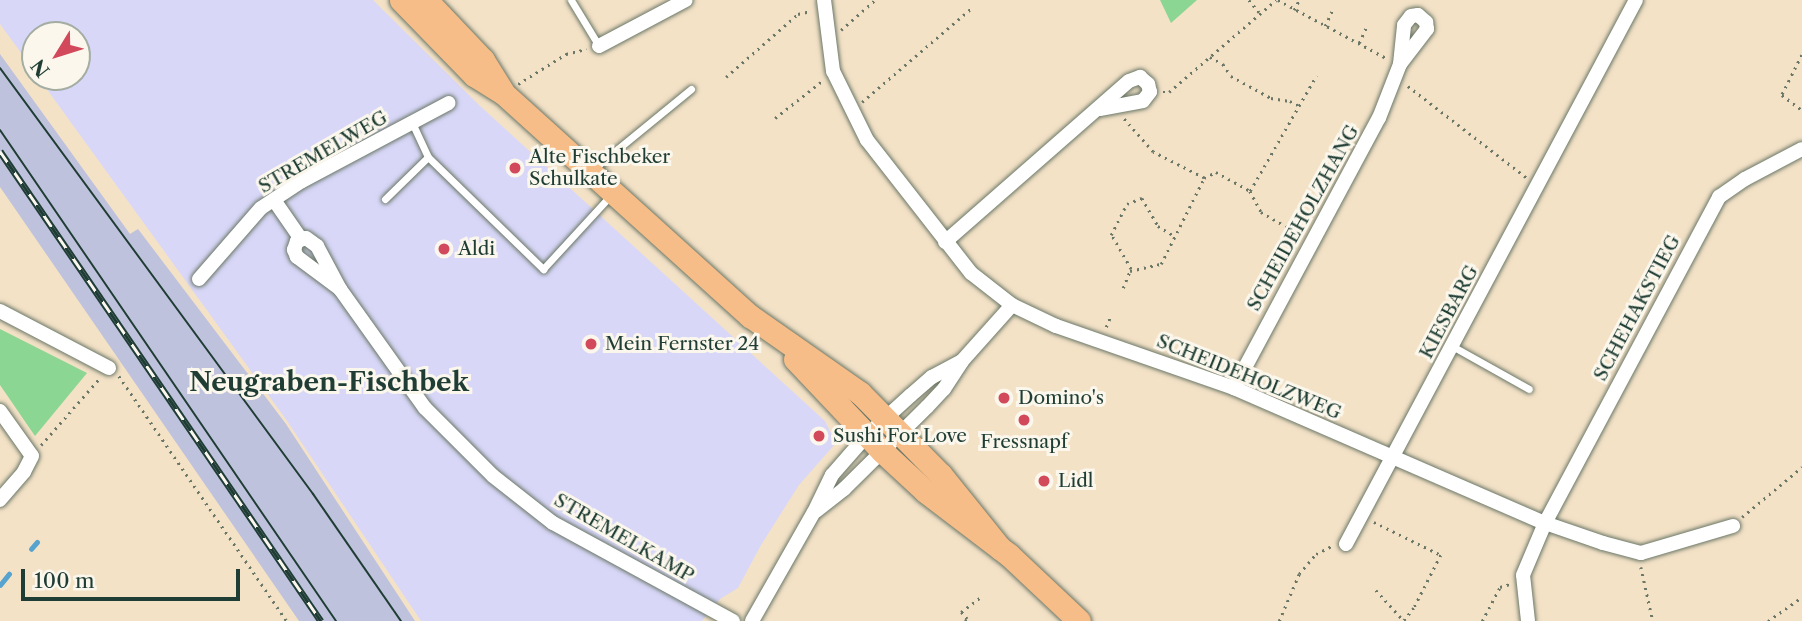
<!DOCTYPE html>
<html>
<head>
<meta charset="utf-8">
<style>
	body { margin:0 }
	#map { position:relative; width:1802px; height:621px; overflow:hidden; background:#f4e2c7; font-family:"Libre Caslon Text",serif }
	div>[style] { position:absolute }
	.built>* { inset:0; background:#d8d7f8 }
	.industrial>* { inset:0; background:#bfc2dd }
	.green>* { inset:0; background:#8bd692 }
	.stream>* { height:4.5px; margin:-2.25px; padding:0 2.25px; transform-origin:2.25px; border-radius:2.25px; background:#56a3cf }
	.path>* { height:2.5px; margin-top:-1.25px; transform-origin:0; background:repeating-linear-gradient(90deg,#6a7767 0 2px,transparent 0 7px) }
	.roads { filter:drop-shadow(0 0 2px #6a7767) drop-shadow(0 0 2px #6a7767) }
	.service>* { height:7px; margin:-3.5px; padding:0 3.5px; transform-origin:3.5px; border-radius:3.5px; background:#fff }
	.minor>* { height:14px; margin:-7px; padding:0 7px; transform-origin:7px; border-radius:7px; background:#fff }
	.primary>* { height:23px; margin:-11.5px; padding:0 11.5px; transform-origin:11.5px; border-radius:11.5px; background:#f7bd88 }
	.tram>* { height:2px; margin:-1px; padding:0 1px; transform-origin:1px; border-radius:1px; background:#1f3d34 }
	.rail>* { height:7px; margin-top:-3.5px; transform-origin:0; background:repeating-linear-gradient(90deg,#fbf7ec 0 13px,#1f3d34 0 26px); box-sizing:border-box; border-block:2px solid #1f3d34 }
	.dots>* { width:19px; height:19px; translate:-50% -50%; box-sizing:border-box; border:4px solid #fbf7ec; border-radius:50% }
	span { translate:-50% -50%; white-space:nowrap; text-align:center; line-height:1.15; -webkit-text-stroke:6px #fbf7ec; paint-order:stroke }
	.street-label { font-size:19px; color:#1f3d34 }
	.poi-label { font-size:19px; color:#1f3d34 }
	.left { translate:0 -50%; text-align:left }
	.district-label { font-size:26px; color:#1f3d34; font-weight:700 }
	.north { position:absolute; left:21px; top:21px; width:70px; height:70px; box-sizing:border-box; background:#fbf7ec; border:2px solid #a3ada2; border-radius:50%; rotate:232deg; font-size:19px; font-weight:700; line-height:28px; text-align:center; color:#1f3d34 }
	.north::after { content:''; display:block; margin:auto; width:24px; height:32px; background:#d1495b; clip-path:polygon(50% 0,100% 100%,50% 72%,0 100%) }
	.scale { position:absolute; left:21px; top:569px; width:219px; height:32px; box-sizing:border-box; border:4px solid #1f3d34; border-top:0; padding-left:9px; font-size:21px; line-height:24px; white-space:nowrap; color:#1f3d34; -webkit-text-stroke:5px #fbf7ec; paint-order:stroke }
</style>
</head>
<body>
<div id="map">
	<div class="built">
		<div style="clip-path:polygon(0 0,373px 0,479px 105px,825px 421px,836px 443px,799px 485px,761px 545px,738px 588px,720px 599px,702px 621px,421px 621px,285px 418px,38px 77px,77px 77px,77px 35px,35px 35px,35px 72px,0 24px)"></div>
	</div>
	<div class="industrial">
		<div style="clip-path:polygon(0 54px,130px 234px,138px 229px,286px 424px,415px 621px,299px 621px,0 187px)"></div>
	</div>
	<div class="green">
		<div style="clip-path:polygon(1160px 0,1197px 0,1171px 23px)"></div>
		<div style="clip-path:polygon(0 329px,87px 373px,35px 436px,0 385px)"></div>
	</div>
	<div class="stream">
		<div style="left:31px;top:549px;width:9px;rotate:-49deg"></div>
		<div style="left:0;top:585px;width:14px;rotate:-51deg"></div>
	</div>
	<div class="path">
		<div style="left:1249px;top:0;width:16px;rotate:50deg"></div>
		<div style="left:1278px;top:0;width:123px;rotate:28.2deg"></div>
		<div style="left:1294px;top:10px;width:11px;rotate:-63deg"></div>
		<div style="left:1325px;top:26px;width:19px;rotate:-65deg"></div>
		<div style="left:841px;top:30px;width:45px;rotate:-41.4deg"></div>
		<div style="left:1359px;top:43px;width:19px;rotate:-65deg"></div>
		<div style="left:1802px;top:55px;width:45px;rotate:116.6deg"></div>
		<div style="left:1782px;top:95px;width:25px;rotate:37deg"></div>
		<div style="left:1210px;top:57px;width:15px;rotate:28deg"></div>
		<div style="left:1223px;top:64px;width:14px;rotate:56deg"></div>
		<div style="left:1231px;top:76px;width:46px;rotate:28.8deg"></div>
		<div style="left:1271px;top:98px;width:19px;rotate:9deg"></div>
		<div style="left:1290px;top:101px;width:11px;rotate:27deg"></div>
		<div style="left:726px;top:77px;width:96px;rotate:-41.2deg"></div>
		<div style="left:798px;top:14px;width:13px;rotate:-13deg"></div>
		<div style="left:518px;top:84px;width:57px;rotate:-32deg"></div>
		<div style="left:566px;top:54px;width:21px;rotate:-14deg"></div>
		<div style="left:1408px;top:86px;width:150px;rotate:37.7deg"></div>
		<div style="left:1163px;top:92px;width:6px"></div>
		<div style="left:1169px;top:92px;width:141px;rotate:-40.7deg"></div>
		<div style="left:862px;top:102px;width:146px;rotate:-40.6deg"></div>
		<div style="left:775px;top:118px;width:60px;rotate:-38.2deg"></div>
		<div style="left:1204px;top:178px;width:13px;rotate:-27deg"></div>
		<div style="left:1216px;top:172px;width:39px;rotate:29deg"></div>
		<div style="left:1250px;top:191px;width:24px;rotate:62deg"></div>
		<div style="left:1261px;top:212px;width:46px;rotate:29.9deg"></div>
		<div style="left:1250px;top:191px;width:133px;rotate:-60.1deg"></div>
		<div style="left:1131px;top:269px;width:39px;rotate:-120deg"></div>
		<div style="left:1111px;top:235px;width:35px;rotate:-63deg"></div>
		<div style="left:1127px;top:204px;width:16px;rotate:-22deg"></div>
		<div style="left:1142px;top:198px;width:32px;rotate:60deg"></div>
		<div style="left:1158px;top:226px;width:17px;rotate:31deg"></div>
		<div style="left:1123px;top:288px;width:18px;rotate:-68deg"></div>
		<div style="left:1130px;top:271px;width:32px;rotate:-13deg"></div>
		<div style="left:1161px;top:264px;width:96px;rotate:-63.4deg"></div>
		<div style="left:1204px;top:178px;width:57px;rotate:-153deg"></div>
		<div style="left:1153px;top:152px;width:45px;rotate:-131.4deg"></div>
		<div style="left:1106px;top:327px;width:13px;rotate:-67deg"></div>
		<div style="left:119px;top:376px;width:297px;rotate:55.6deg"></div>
		<div style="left:41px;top:445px;width:88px;rotate:-48.7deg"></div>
		<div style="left:1742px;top:517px;width:78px;rotate:-39.8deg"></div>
		<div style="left:1374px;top:522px;width:75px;rotate:26.2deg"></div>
		<div style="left:1441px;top:555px;width:59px;rotate:117deg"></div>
		<div style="left:1414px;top:608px;width:16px;rotate:128deg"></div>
		<div style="left:1641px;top:567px;width:55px;rotate:77.5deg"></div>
		<div style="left:1376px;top:590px;width:42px;rotate:47.9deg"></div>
		<div style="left:965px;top:621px;width:3px;rotate:-45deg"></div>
		<div style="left:967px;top:619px;width:9px;rotate:-131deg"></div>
		<div style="left:961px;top:612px;width:25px;rotate:-37deg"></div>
		<div style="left:1279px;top:621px;width:51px;rotate:-66.9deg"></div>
		<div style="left:1299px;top:574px;width:26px;rotate:-50deg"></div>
		<div style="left:1316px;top:554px;width:20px;rotate:-27deg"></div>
		<div style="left:1482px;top:621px;width:38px;rotate:-62deg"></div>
		<div style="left:1500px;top:587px;width:10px;rotate:-17deg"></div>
		<div style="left:1768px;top:621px;width:42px;rotate:-35.2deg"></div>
	</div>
	<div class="roads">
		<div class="service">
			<div style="left:571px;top:0;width:54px;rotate:58.7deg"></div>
			<div style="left:428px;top:157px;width:161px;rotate:44.2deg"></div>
			<div style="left:543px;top:269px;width:102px;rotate:-47.4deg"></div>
			<div style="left:592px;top:170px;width:128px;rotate:-39.3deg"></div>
			<div style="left:385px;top:199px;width:60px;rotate:-44.3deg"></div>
			<div style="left:428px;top:157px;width:38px;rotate:-115deg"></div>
			<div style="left:1452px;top:346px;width:88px;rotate:29.2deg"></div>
		</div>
		<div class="minor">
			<div style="left:824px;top:0;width:72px;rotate:82.8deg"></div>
			<div style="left:833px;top:71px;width:77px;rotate:63.8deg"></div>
			<div style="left:867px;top:140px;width:169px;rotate:52deg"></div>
			<div style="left:971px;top:273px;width:52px;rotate:38deg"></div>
			<div style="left:1012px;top:305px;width:49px;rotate:25.5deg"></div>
			<div style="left:1056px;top:326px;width:188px;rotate:19.2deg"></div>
			<div style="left:1234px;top:388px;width:339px;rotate:23.5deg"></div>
			<div style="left:1545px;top:523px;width:61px;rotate:19deg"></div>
			<div style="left:1603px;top:543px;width:39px;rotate:15deg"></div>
			<div style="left:1641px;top:553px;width:96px;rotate:-16.4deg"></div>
			<div style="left:599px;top:46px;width:98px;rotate:-27.9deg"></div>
			<div style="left:274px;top:200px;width:47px;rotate:55.3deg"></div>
			<div style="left:945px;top:242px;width:244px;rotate:-41.2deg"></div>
			<div style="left:1129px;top:81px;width:12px;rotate:-20deg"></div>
			<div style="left:1140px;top:77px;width:11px;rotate:41deg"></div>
			<div style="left:1148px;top:84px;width:8px;rotate:76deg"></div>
			<div style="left:1150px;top:92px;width:11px;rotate:128deg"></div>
			<div style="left:1143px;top:101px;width:44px;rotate:169.5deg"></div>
			<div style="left:199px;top:279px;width:94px;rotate:-48.9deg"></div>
			<div style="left:261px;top:208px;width:49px;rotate:-33.4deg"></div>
			<div style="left:302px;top:181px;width:166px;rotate:-28deg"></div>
			<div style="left:340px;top:289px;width:54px;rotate:-143.3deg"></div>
			<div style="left:297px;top:257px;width:8px;rotate:-113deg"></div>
			<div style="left:294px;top:250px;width:9px;rotate:-72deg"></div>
			<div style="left:297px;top:241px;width:9px;rotate:-18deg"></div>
			<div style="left:306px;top:238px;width:14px;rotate:36deg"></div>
			<div style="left:317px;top:246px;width:49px;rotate:61.9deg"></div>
			<div style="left:340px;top:289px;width:146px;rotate:54.5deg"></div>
			<div style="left:425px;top:408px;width:96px;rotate:45deg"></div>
			<div style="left:493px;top:476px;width:76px;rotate:38.1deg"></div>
			<div style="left:553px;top:523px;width:205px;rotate:28.6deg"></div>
			<div style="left:0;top:311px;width:123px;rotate:27.6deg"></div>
			<div style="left:1234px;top:388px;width:306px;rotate:-61.8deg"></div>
			<div style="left:1379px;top:118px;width:58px;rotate:-68.7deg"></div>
			<div style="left:1400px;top:64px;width:39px;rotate:-84deg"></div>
			<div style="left:1404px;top:25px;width:11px;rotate:-52deg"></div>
			<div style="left:1411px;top:16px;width:7px;rotate:-8deg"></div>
			<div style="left:1418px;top:15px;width:11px;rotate:41deg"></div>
			<div style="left:1426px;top:22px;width:7px;rotate:82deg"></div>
			<div style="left:1427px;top:29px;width:44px;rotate:127.6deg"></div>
			<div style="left:0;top:411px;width:55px;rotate:54.6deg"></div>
			<div style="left:32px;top:456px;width:18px;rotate:117deg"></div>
			<div style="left:24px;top:472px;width:37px;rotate:131deg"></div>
			<div style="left:816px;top:511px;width:36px;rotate:-38deg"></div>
			<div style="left:844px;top:489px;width:117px;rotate:-44.7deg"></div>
			<div style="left:927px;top:407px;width:25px;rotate:-47deg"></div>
			<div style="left:944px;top:389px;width:33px;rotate:-57deg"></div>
			<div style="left:962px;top:361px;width:75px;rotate:-48.2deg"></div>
			<div style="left:1346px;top:544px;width:616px;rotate:-61.94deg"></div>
			<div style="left:752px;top:621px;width:125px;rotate:-60.4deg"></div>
			<div style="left:814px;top:512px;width:41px;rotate:-64.1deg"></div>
			<div style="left:832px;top:475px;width:53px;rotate:-48.8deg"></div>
			<div style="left:867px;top:435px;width:59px;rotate:-42.3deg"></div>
			<div style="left:911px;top:395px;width:28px;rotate:-41deg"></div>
			<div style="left:932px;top:377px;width:34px;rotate:-28deg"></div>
			<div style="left:1528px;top:621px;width:46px;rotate:-96.2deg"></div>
			<div style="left:1523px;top:575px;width:56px;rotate:-67.1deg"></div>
			<div style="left:1545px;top:523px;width:370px;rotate:-61.9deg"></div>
			<div style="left:1719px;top:197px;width:32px;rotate:-35deg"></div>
			<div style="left:1745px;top:179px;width:64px;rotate:-27.8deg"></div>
		</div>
		<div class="primary">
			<div style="left:401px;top:0;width:105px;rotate:45.8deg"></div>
			<div style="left:474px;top:75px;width:34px;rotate:32deg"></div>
			<div style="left:503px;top:93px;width:333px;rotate:42.1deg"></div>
			<div style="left:750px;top:316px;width:134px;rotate:35deg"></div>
			<div style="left:860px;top:393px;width:115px;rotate:45.4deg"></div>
			<div style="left:941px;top:475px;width:94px;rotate:51.1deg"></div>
			<div style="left:426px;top:0;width:83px;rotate:46.5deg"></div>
			<div style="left:483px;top:60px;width:36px;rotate:58deg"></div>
			<div style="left:795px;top:359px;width:127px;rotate:46.6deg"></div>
			<div style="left:882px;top:451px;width:59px;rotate:42.9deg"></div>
			<div style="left:925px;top:491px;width:106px;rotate:37.3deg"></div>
			<div style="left:1009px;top:555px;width:96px;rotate:43.3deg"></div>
		</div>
	</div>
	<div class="tram">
		<div style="left:0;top:68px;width:529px;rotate:53.69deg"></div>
		<div style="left:313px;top:494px;width:155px;rotate:55.3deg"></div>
		<div style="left:0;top:130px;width:595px;rotate:55.62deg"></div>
	</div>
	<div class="rail">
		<div style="left:0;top:151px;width:569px;rotate:55.67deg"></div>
	</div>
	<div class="dots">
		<div style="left:515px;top:168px;background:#d1495b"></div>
		<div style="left:444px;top:249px;background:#d1495b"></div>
		<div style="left:591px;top:344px;background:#d1495b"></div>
		<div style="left:1004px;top:398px;background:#d1495b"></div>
		<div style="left:1024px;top:420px;background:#d1495b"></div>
		<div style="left:819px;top:436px;background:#d1495b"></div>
		<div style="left:1044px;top:481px;background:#d1495b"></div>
	</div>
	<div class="street-label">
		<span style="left:323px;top:152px;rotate:-30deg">STREMELWEG</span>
		<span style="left:1303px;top:218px;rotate:-61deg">SCHEIDEHOLZHANG</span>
		<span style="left:1637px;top:308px;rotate:-62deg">SCHEHAKSTIEG</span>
		<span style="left:1449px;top:312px;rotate:-62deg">KIESBARG</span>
		<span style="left:1249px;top:377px;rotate:22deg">SCHEIDEHOLZWEG</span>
		<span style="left:624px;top:538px;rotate:30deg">STREMELKAMP</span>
	</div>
	<div class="poi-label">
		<span class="left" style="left:529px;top:168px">Alte Fischbeker<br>Schulkate</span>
		<span class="left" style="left:458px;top:249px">Aldi</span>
		<span class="left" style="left:605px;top:344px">Mein Fernster 24</span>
		<span class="left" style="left:1018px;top:398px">Domino's</span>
		<span class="left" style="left:833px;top:436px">Sushi For Love</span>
		<span style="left:1024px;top:442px">Fressnapf</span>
		<span class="left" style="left:1058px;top:481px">Lidl</span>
	</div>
	<div class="district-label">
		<span style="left:329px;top:383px">Neugraben-Fischbek</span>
	</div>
	<div class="north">N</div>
	<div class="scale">100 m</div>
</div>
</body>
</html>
